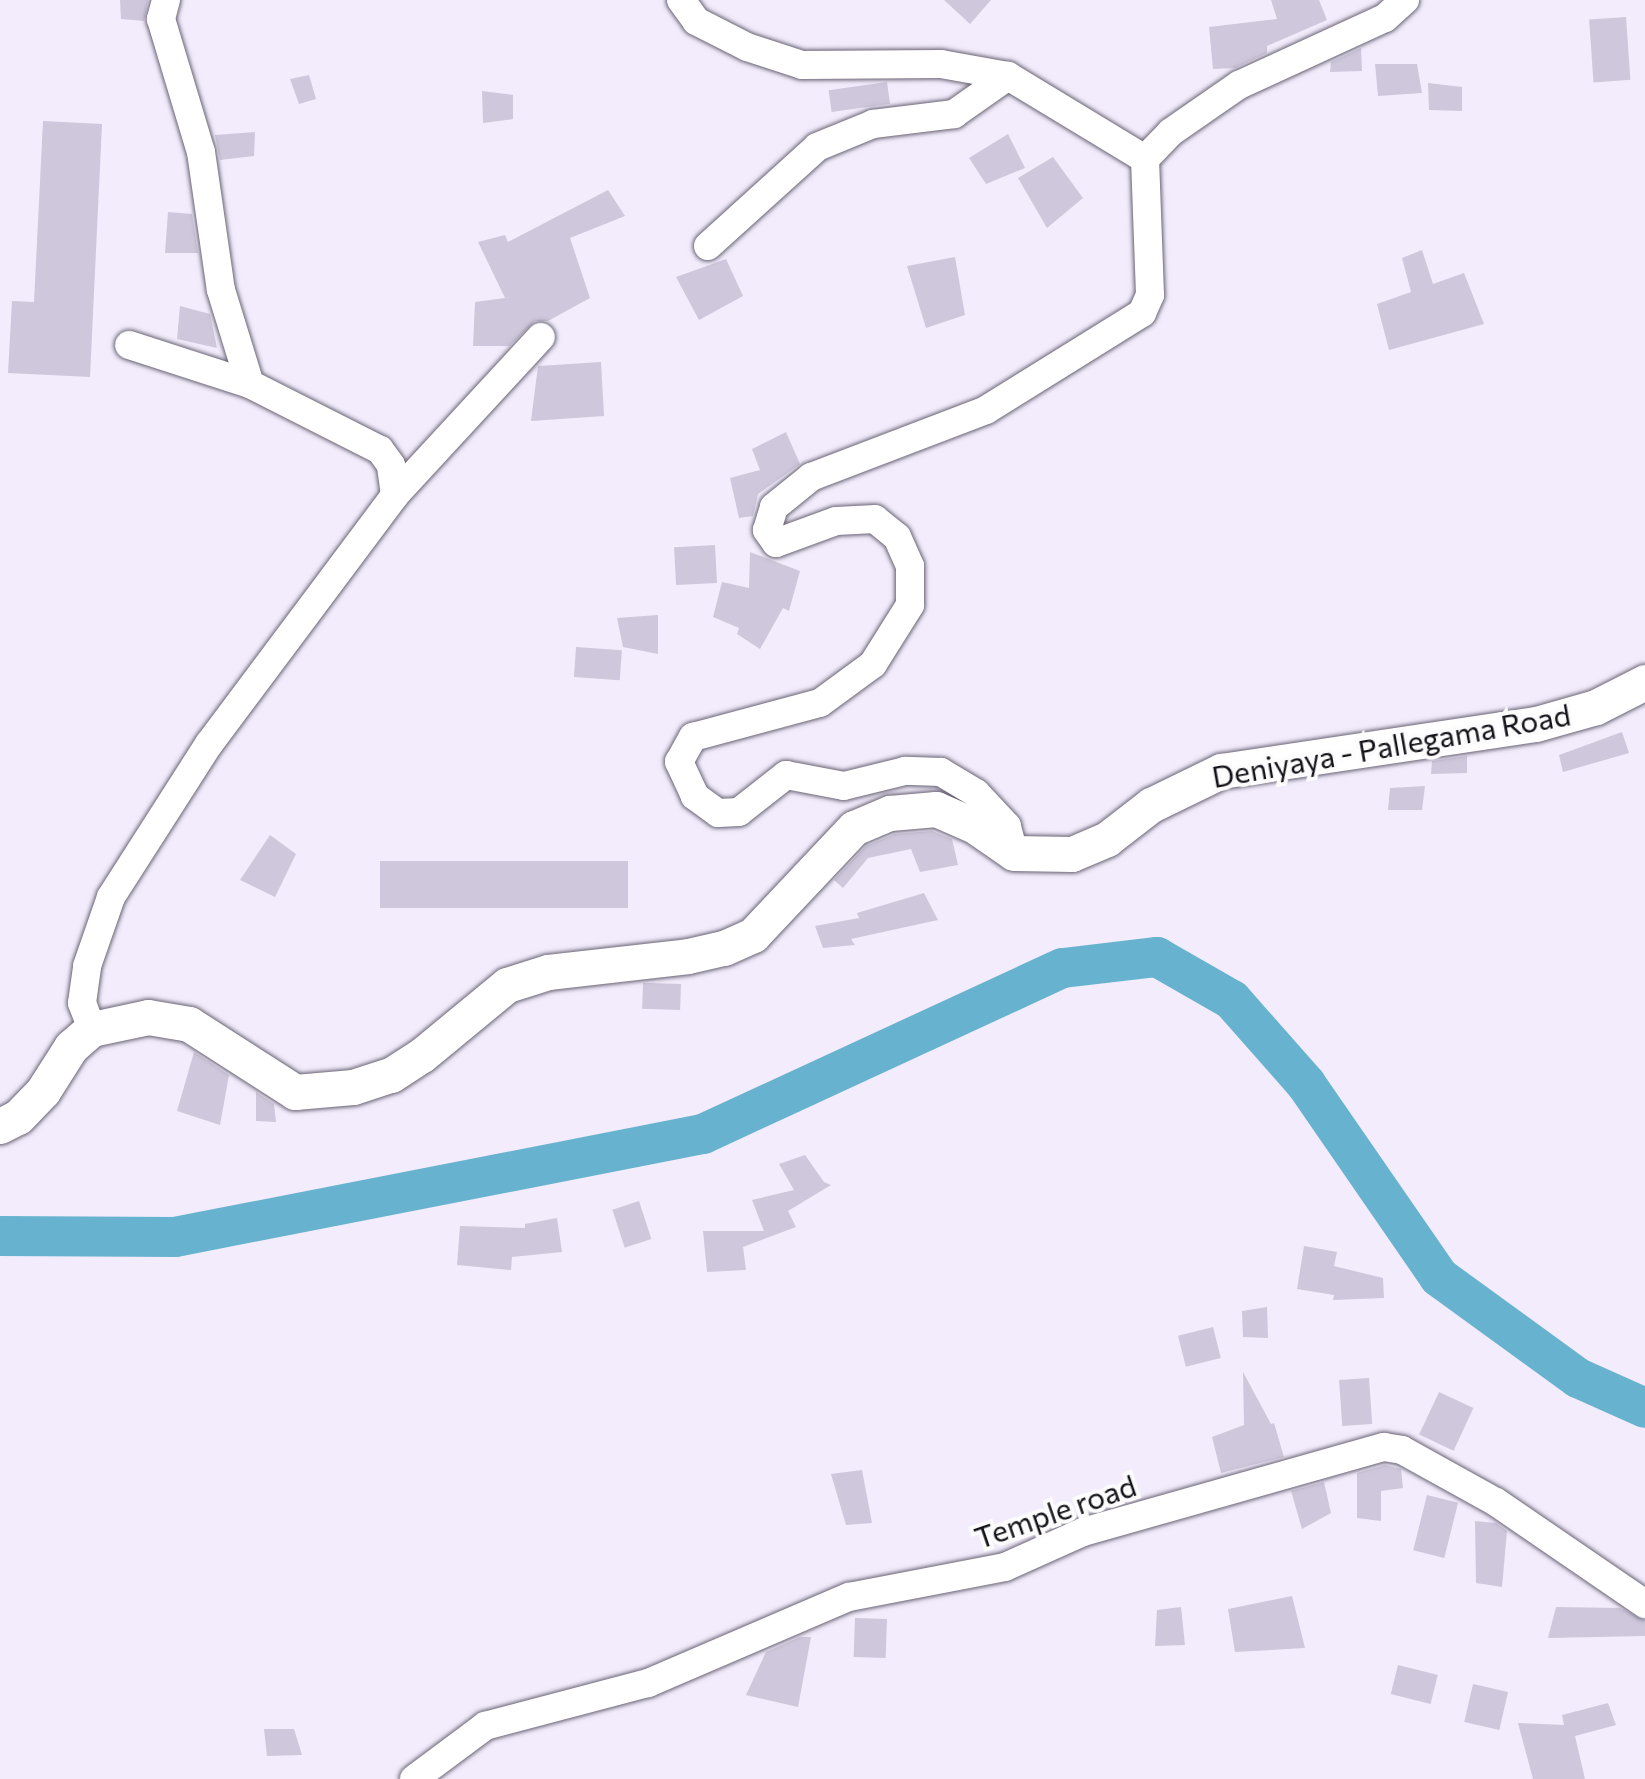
<!DOCTYPE html>
<html>
<head>
<meta charset="utf-8">
<style>
	body { margin:0 }
	#map { position:relative; width:1645px; height:1779px; overflow:hidden; background:#f2ecfc; font-family:Commissioner,sans-serif }
	div>[style] { position:absolute }
	.river>* { height:40px; margin:-20px; padding:0 20px; transform-origin:20px; border-radius:20px; background:#67b3cf }
	.building>* { inset:0; background:#cfc8dc; transform-origin:0 0 }
	.roads { filter:drop-shadow(0 0 2px #696374) drop-shadow(0 0 2px #696374) }
	.minor>* { height:28px; margin:-14px; padding:0 14px; transform-origin:14px; border-radius:14px; background:#fff }
	.major>* { height:35px; margin:-17.5px; padding:0 17.5px; transform-origin:17.5px; border-radius:17.5px; background:#fff }
	span { translate:-50% -50%; white-space:nowrap; text-align:center; line-height:1.15; -webkit-text-stroke:8px #fcfcfc; paint-order:stroke }
	.street-label { font-size:30px; color:#141219 }
</style>
</head>
<body>
<div id="map">
	<div class="river">
		<div style="left:0;top:1236px;width:175px;rotate:0.3deg"></div>
		<div style="left:175px;top:1237px;width:538px;rotate:-11.04deg"></div>
		<div style="left:703px;top:1134px;width:396px;rotate:-24.8deg"></div>
		<div style="left:1063px;top:968px;width:95px;rotate:-6.7deg"></div>
		<div style="left:1157px;top:957px;width:86px;rotate:29.8deg"></div>
		<div style="left:1232px;top:1000px;width:112px;rotate:48.6deg"></div>
		<div style="left:1306px;top:1084px;width:234px;rotate:55.4deg"></div>
		<div style="left:1439px;top:1277px;width:172px;rotate:36deg"></div>
		<div style="left:1578px;top:1378px;width:73px;rotate:24.1deg"></div>
	</div>
	<div class="building">
		<div style="clip-path:polygon(120px 0,148px 0,144px 21px,121px 19px)"></div>
		<div style="clip-path:polygon(944px 0,991px 0,970px 24px)"></div>
		<div style="clip-path:polygon(1271px 0,1319px 0,1327px 20px,1267px 46px,1267px 53px,1235px 68px,1213px 69px,1209px 27px,1277px 19px)"></div>
		<div style="left:1626px;top:17px;width:63px;height:37px;rotate:86deg"></div>
		<div style="clip-path:polygon(1361px 48px,1362px 71px,1330px 72px,1331px 62px)"></div>
		<div style="clip-path:polygon(1375px 64px,1417px 64px,1422px 93px,1378px 96px)"></div>
		<div style="clip-path:polygon(309px 75px,316px 99px,299px 104px,290px 79px)"></div>
		<div style="left:887px;top:82px;width:22px;height:59px;rotate:82deg"></div>
		<div style="clip-path:polygon(1428px 83px,1462px 87px,1462px 111px,1429px 110px)"></div>
		<div style="clip-path:polygon(482px 91px,513px 95px,513px 119px,483px 123px)"></div>
		<div style="clip-path:polygon(43px 121px,102px 124px,90px 377px,8px 373px,12px 301px,34px 302px)"></div>
		<div style="clip-path:polygon(255px 132px,254px 156px,220px 160px,215px 135px)"></div>
		<div style="clip-path:polygon(1008px 134px,1025px 168px,986px 184px,969px 158px)"></div>
		<div style="clip-path:polygon(1053px 157px,1083px 198px,1047px 228px,1018px 178px)"></div>
		<div style="clip-path:polygon(608px 190px,625px 216px,570px 238px,590px 298px,548px 321px,535px 321px,509px 346px,473px 346px,475px 302px,505px 298px,478px 242px,505px 235px,508px 242px)"></div>
		<div style="clip-path:polygon(168px 212px,192px 214px,198px 253px,165px 253px)"></div>
		<div style="clip-path:polygon(1422px 250px,1433px 284px,1464px 273px,1484px 324px,1389px 350px,1377px 304px,1411px 292px,1402px 258px)"></div>
		<div style="clip-path:polygon(955px 257px,965px 315px,926px 328px,907px 266px)"></div>
		<div style="clip-path:polygon(726px 259px,743px 296px,699px 320px,676px 277px)"></div>
		<div style="clip-path:polygon(180px 306px,210px 314px,217px 348px,177px 339px)"></div>
		<div style="clip-path:polygon(601px 362px,604px 416px,531px 421px,538px 366px)"></div>
		<div style="clip-path:polygon(786px 432px,800px 464px,758px 494px,753px 516px,739px 518px,730px 478px,760px 470px,752px 449px)"></div>
		<div style="left:715px;top:545px;width:38px;height:41px;rotate:87deg"></div>
		<div style="clip-path:polygon(750px 552px,800px 571px,789px 611px,783px 608px,760px 649px,737px 634px,739px 628px,713px 617px,722px 582px,749px 588px)"></div>
		<div style="clip-path:polygon(658px 615px,658px 654px,623px 647px,617px 618px)"></div>
		<div style="left:576px;top:647px;width:46px;height:30px;rotate:4deg"></div>
		<div style="clip-path:polygon(1622px 732px,1629px 753px,1563px 772px,1559px 755px)"></div>
		<div style="clip-path:polygon(1467px 756px,1467px 773px,1431px 774px,1432px 761px)"></div>
		<div style="clip-path:polygon(1425px 786px,1422px 810px,1388px 810px,1390px 788px)"></div>
		<div style="clip-path:polygon(932px 831px,952px 839px,958px 865px,920px 872px,911px 849px,868px 858px,843px 888px,834px 880px,866px 846px,895px 834px)"></div>
		<div style="clip-path:polygon(270px 835px,296px 854px,275px 897px,240px 880px)"></div>
		<div style="left:628px;top:861px;width:47px;height:248px;rotate:90deg"></div>
		<div style="clip-path:polygon(924px 893px,938px 920px,851px 939px,855px 945px,823px 948px,815px 926px,859px 918px,857px 913px)"></div>
		<div style="left:681px;top:984px;width:26px;height:38px;rotate:92deg"></div>
		<div style="clip-path:polygon(194px 1052px,229px 1075px,220px 1125px,177px 1111px)"></div>
		<div style="clip-path:polygon(256px 1092px,274px 1104px,276px 1122px,256px 1121px)"></div>
		<div style="clip-path:polygon(805px 1155px,824px 1182px,831px 1185px,788px 1211px,796px 1227px,743px 1247px,746px 1270px,707px 1272px,703px 1231px,764px 1231px,752px 1200px,794px 1190px,779px 1164px)"></div>
		<div style="left:639px;top:1201px;width:40px;height:28px;rotate:72deg"></div>
		<div style="clip-path:polygon(557px 1218px,562px 1252px,512px 1257px,511px 1270px,457px 1265px,460px 1226px,525px 1228px,525px 1224px)"></div>
		<div style="clip-path:polygon(1304px 1246px,1337px 1252px,1334px 1266px,1383px 1278px,1384px 1298px,1333px 1300px,1334px 1295px,1297px 1289px)"></div>
		<div style="clip-path:polygon(1267px 1307px,1268px 1338px,1243px 1337px,1242px 1311px)"></div>
		<div style="left:1213px;top:1327px;width:32px;height:36px;rotate:76deg"></div>
		<div style="clip-path:polygon(1243px 1372px,1271px 1424px,1274px 1423px,1284px 1457px,1221px 1473px,1212px 1437px,1244px 1425px)"></div>
		<div style="left:1369px;top:1378px;width:46px;height:30px;rotate:86deg"></div>
		<div style="left:1439px;top:1392px;width:38px;height:47px;rotate:25deg"></div>
		<div style="clip-path:polygon(1385px 1465px,1401px 1469px,1403px 1488px,1381px 1491px,1381px 1521px,1357px 1518px,1357px 1473px)"></div>
		<div style="clip-path:polygon(862px 1470px,872px 1523px,846px 1525px,831px 1474px)"></div>
		<div style="clip-path:polygon(1324px 1482px,1331px 1513px,1302px 1529px,1291px 1491px)"></div>
		<div style="left:1427px;top:1495px;width:32px;height:57px;rotate:14deg"></div>
		<div style="clip-path:polygon(1475px 1521px,1496px 1523px,1507px 1531px,1502px 1587px,1476px 1583px)"></div>
		<div style="clip-path:polygon(1292px 1596px,1305px 1648px,1235px 1652px,1228px 1609px)"></div>
		<div style="clip-path:polygon(1181px 1607px,1185px 1645px,1155px 1646px,1157px 1610px)"></div>
		<div style="clip-path:polygon(1556px 1607px,1620px 1608px,1645px 1621px,1645px 1636px,1548px 1638px)"></div>
		<div style="left:855px;top:1618px;width:32px;height:39px;rotate:2deg"></div>
		<div style="clip-path:polygon(800px 1637px,811px 1637px,798px 1707px,746px 1695px,766px 1652px)"></div>
		<div style="left:1398px;top:1665px;width:41px;height:30px;rotate:14deg"></div>
		<div style="left:1473px;top:1684px;width:36px;height:39px;rotate:13deg"></div>
		<div style="clip-path:polygon(1608px 1703px,1616px 1725px,1575px 1736px,1585px 1779px,1533px 1779px,1518px 1723px,1564px 1725px,1562px 1715px)"></div>
		<div style="clip-path:polygon(264px 1729px,294px 1729px,302px 1755px,267px 1756px)"></div>
	</div>
	<div class="roads">
		<div class="minor">
			<div style="left:166px;top:0;width:20px;rotate:105deg"></div>
			<div style="left:161px;top:19px;width:139px;rotate:73.3deg"></div>
			<div style="left:201px;top:152px;width:139px;rotate:81.8deg"></div>
			<div style="left:221px;top:290px;width:98px;rotate:72.9deg"></div>
			<div style="left:681px;top:0;width:26px;rotate:54deg"></div>
			<div style="left:696px;top:21px;width:57px;rotate:27deg"></div>
			<div style="left:747px;top:47px;width:58px;rotate:18.1deg"></div>
			<div style="left:802px;top:65px;width:139px;rotate:-0.4deg"></div>
			<div style="left:941px;top:64px;width:68px;rotate:10.2deg"></div>
			<div style="left:1008px;top:76px;width:160px;rotate:31.2deg"></div>
			<div style="left:708px;top:246px;width:147px;rotate:-42.2deg"></div>
			<div style="left:817px;top:147px;width:61px;rotate:-22.3deg"></div>
			<div style="left:873px;top:124px;width:82px;rotate:-7deg"></div>
			<div style="left:954px;top:114px;width:66px;rotate:-35.1deg"></div>
			<div style="left:395px;top:495px;width:215px;rotate:-47.3deg"></div>
			<div style="left:1014px;top:853px;width:28px;rotate:-105deg"></div>
			<div style="left:1007px;top:826px;width:45px;rotate:-133.2deg"></div>
			<div style="left:976px;top:793px;width:41px;rotate:-149deg"></div>
			<div style="left:941px;top:772px;width:36px;rotate:-178deg"></div>
			<div style="left:905px;top:771px;width:63px;rotate:166.2deg"></div>
			<div style="left:844px;top:786px;width:59px;rotate:-169.3deg"></div>
			<div style="left:786px;top:775px;width:60px;rotate:141.8deg"></div>
			<div style="left:739px;top:812px;width:21px;rotate:177deg"></div>
			<div style="left:718px;top:813px;width:29px;rotate:-144deg"></div>
			<div style="left:695px;top:796px;width:38px;rotate:-115deg"></div>
			<div style="left:679px;top:762px;width:29px;rotate:-61deg"></div>
			<div style="left:693px;top:737px;width:131px;rotate:-15deg"></div>
			<div style="left:820px;top:703px;width:66px;rotate:-36.3deg"></div>
			<div style="left:873px;top:664px;width:70px;rotate:-57.9deg"></div>
			<div style="left:910px;top:605px;width:39px;rotate:-90deg"></div>
			<div style="left:910px;top:566px;width:32px;rotate:-114deg"></div>
			<div style="left:897px;top:537px;width:28px;rotate:-141deg"></div>
			<div style="left:875px;top:519px;width:39px;rotate:177deg"></div>
			<div style="left:836px;top:521px;width:64px;rotate:159.9deg"></div>
			<div style="left:776px;top:543px;width:16px;rotate:-125deg"></div>
			<div style="left:767px;top:530px;width:24px;rotate:-73deg"></div>
			<div style="left:774px;top:507px;width:48px;rotate:-39deg"></div>
			<div style="left:811px;top:477px;width:187px;rotate:-20.9deg"></div>
			<div style="left:986px;top:410px;width:184px;rotate:-31.9deg"></div>
			<div style="left:1142px;top:313px;width:20px;rotate:-66deg"></div>
			<div style="left:1150px;top:295px;width:136px;rotate:-92.1deg"></div>
			<div style="left:1145px;top:159px;width:37px;rotate:-46deg"></div>
			<div style="left:1171px;top:132px;width:83px;rotate:-34.7deg"></div>
			<div style="left:1239px;top:85px;width:161px;rotate:-24.7deg"></div>
			<div style="left:1385px;top:18px;width:27px;rotate:-42deg"></div>
			<div style="left:92px;top:1029px;width:28px;rotate:-111deg"></div>
			<div style="left:82px;top:1003px;width:37px;rotate:-82deg"></div>
			<div style="left:87px;top:966px;width:73px;rotate:-70.8deg"></div>
			<div style="left:111px;top:897px;width:182px;rotate:-57.4deg"></div>
			<div style="left:209px;top:744px;width:311px;rotate:-53.2deg"></div>
			<div style="left:395px;top:495px;width:30px;rotate:-98deg"></div>
			<div style="left:391px;top:465px;width:19px;rotate:-126deg"></div>
			<div style="left:380px;top:450px;width:146px;rotate:-153.1deg"></div>
			<div style="left:250px;top:384px;width:127px;rotate:-162.1deg"></div>
			<div style="left:414px;top:1779px;width:89px;rotate:-36.7deg"></div>
			<div style="left:485px;top:1726px;width:169px;rotate:-14.8deg"></div>
			<div style="left:648px;top:1683px;width:219px;rotate:-23.2deg"></div>
			<div style="left:849px;top:1597px;width:159px;rotate:-10.9deg"></div>
			<div style="left:1005px;top:1567px;width:85px;rotate:-24.2deg"></div>
			<div style="left:1083px;top:1532px;width:313px;rotate:-15.8deg"></div>
			<div style="left:1384px;top:1447px;width:18px;rotate:9deg"></div>
			<div style="left:1402px;top:1450px;width:107px;rotate:29deg"></div>
			<div style="left:1496px;top:1502px;width:181px;rotate:34.4deg"></div>
		</div>
		<div class="major">
			<div style="left:0;top:1126px;width:20px;rotate:-27deg"></div>
			<div style="left:18px;top:1117px;width:36px;rotate:-46deg"></div>
			<div style="left:43px;top:1091px;width:52px;rotate:-57.5deg"></div>
			<div style="left:71px;top:1047px;width:28px;rotate:-41deg"></div>
			<div style="left:92px;top:1029px;width:57px;rotate:-12.1deg"></div>
			<div style="left:148px;top:1017px;width:42px;rotate:9.7deg"></div>
			<div style="left:189px;top:1024px;width:126px;rotate:32.7deg"></div>
			<div style="left:295px;top:1092px;width:58px;rotate:-4.9deg"></div>
			<div style="left:353px;top:1087px;width:40px;rotate:-18deg"></div>
			<div style="left:391px;top:1075px;width:37px;rotate:-33deg"></div>
			<div style="left:422px;top:1055px;width:110px;rotate:-39.5deg"></div>
			<div style="left:507px;top:985px;width:43px;rotate:-17.6deg"></div>
			<div style="left:548px;top:972px;width:141px;rotate:-6.5deg"></div>
			<div style="left:688px;top:956px;width:37px;rotate:-13deg"></div>
			<div style="left:724px;top:948px;width:32px;rotate:-24deg"></div>
			<div style="left:753px;top:935px;width:147px;rotate:-46.7deg"></div>
			<div style="left:854px;top:828px;width:39px;rotate:-23deg"></div>
			<div style="left:890px;top:813px;width:46px;rotate:-5deg"></div>
			<div style="left:936px;top:809px;width:43px;rotate:23.6deg"></div>
			<div style="left:975px;top:826px;width:47px;rotate:34.7deg"></div>
			<div style="left:1014px;top:853px;width:58px;rotate:1deg"></div>
			<div style="left:1072px;top:854px;width:38px;rotate:-23deg"></div>
			<div style="left:1107px;top:839px;width:56px;rotate:-37.7deg"></div>
			<div style="left:1151px;top:805px;width:78px;rotate:-25.9deg"></div>
			<div style="left:1221px;top:771px;width:318px;rotate:-8.5deg"></div>
			<div style="left:1536px;top:724px;width:62px;rotate:-15.8deg"></div>
			<div style="left:1596px;top:707px;width:55px;rotate:-27deg"></div>
		</div>
	</div>
	<div class="street-label">
		<span style="left:1391px;top:745px;rotate:-10deg">Deniyaya - Pallegama Road</span>
		<span style="left:1055px;top:1511px;rotate:-19deg">Temple road</span>
	</div>
</div>
</body>
</html>
